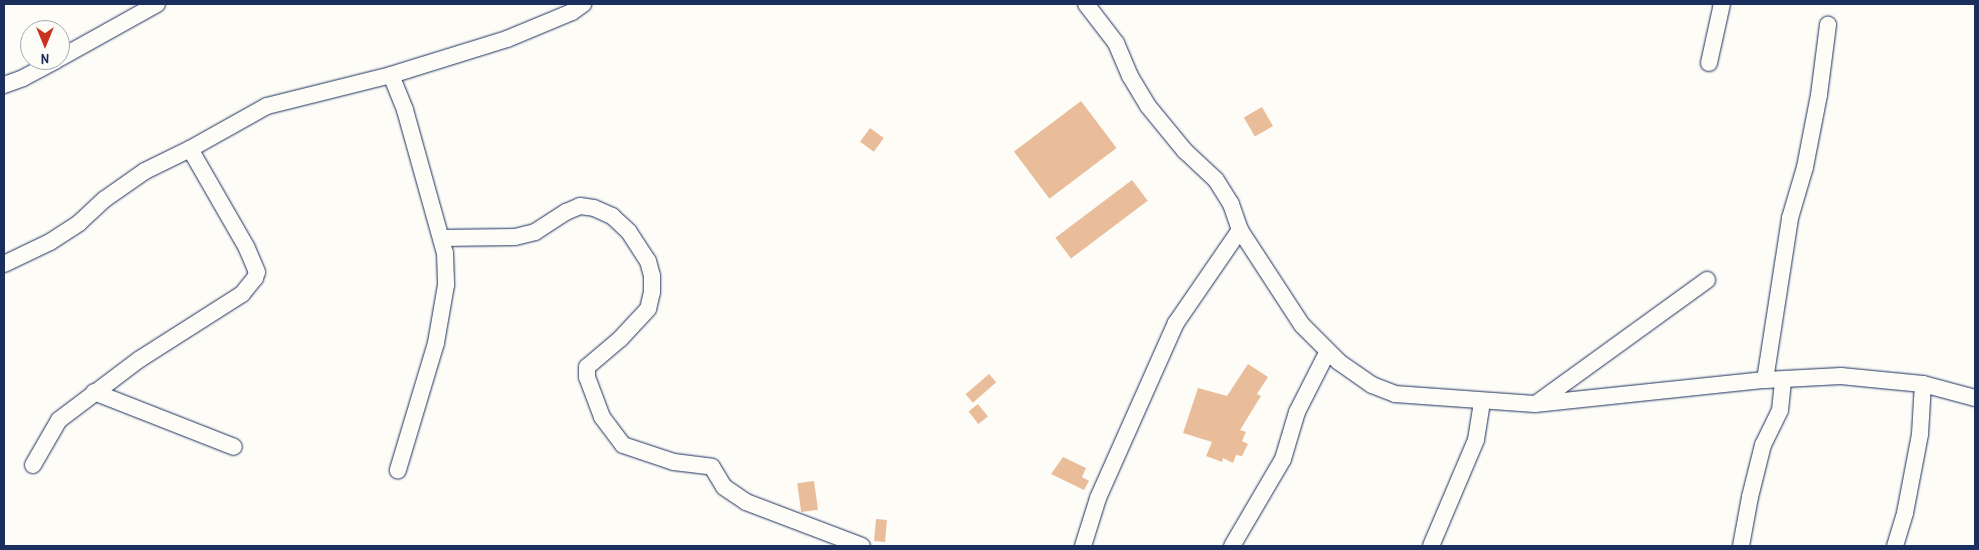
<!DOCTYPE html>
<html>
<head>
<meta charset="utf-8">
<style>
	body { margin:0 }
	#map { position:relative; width:1979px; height:550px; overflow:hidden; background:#fdfcf7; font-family:"Patrick Hand",sans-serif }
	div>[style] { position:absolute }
	.building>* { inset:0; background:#eabd9a; transform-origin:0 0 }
	.roads { filter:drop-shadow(0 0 1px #1b2f5e) drop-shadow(0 0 1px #1b2f5e) }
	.street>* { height:16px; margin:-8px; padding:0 8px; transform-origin:8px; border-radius:8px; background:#fdfcf7 }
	span { translate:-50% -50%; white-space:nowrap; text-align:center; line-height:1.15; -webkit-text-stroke:4px #fdfcf7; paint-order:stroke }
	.frame { position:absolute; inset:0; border:5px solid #1b2f5e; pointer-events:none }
	.north { position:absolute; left:20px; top:20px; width:50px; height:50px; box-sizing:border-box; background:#fdfcf7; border:1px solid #a3aaba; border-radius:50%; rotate:180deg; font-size:14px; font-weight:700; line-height:20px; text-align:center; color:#1b2f5e }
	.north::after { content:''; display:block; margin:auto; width:18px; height:22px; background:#c8321e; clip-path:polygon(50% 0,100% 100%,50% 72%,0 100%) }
</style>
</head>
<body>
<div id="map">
	<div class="building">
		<div style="left:1081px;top:101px;width:59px;height:84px;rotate:53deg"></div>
		<div style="left:1262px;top:107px;width:22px;height:21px;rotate:60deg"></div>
		<div style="left:870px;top:128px;width:17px;height:17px;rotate:36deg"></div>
		<div style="left:1132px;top:180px;width:26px;height:96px;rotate:53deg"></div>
		<div style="clip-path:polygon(1248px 364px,1268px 377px,1257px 394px,1261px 396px,1240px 430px,1246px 432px,1242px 441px,1248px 444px,1242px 456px,1236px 455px,1233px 463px,1223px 458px,1222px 462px,1206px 456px,1212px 442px,1183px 433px,1198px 388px,1227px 396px)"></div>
		<div style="left:989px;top:374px;width:11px;height:31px;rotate:49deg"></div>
		<div style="left:978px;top:404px;width:16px;height:12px;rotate:52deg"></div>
		<div style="clip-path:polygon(1063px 457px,1086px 468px,1082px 477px,1089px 481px,1084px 490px,1051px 474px)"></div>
		<div style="left:814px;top:481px;width:29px;height:17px;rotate:82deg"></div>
		<div style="left:876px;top:519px;width:11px;height:22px;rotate:5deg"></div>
	</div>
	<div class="roads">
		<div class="street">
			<div style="left:1086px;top:4px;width:49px;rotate:52.4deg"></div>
			<div style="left:1116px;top:43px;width:36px;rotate:67deg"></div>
			<div style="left:1130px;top:76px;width:35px;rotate:59deg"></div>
			<div style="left:1148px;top:106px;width:58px;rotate:50.6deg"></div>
			<div style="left:1185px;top:151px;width:42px;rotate:43.1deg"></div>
			<div style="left:1216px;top:180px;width:28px;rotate:58deg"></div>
			<div style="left:1231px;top:204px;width:28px;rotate:71deg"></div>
			<div style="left:1240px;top:230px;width:113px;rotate:56.9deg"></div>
			<div style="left:1302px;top:325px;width:52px;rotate:45deg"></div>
			<div style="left:1339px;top:362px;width:40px;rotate:34.9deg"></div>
			<div style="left:1372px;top:385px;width:25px;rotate:21deg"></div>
			<div style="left:1395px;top:394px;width:140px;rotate:4.1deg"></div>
			<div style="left:1535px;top:404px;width:231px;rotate:-6deg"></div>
			<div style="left:1765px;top:380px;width:76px;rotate:-3deg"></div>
			<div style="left:1841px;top:376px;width:82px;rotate:5.6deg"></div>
			<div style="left:1923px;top:384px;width:54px;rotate:15.1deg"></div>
			<div style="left:60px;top:58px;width:111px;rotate:-29.1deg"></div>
			<div style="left:1709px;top:63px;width:60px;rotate:-77.6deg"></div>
			<div style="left:391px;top:75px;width:38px;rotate:68deg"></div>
			<div style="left:405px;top:110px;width:148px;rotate:74.4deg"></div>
			<div style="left:445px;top:253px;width:32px;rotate:88deg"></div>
			<div style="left:446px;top:285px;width:59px;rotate:99.8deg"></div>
			<div style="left:436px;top:343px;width:133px;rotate:106.7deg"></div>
			<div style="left:4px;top:85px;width:20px;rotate:-20deg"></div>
			<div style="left:23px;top:78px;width:38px;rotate:-28deg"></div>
			<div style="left:441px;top:238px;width:74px;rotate:-0.8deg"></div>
			<div style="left:515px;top:237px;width:21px;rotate:-14deg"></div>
			<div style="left:535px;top:232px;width:37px;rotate:-33deg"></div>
			<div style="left:566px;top:212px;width:15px;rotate:-23deg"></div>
			<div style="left:580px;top:206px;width:14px;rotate:8deg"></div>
			<div style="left:594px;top:208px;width:20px;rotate:24deg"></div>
			<div style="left:612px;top:216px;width:23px;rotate:43deg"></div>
			<div style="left:629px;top:232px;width:35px;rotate:57deg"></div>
			<div style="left:648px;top:261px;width:16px;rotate:75deg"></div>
			<div style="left:652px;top:276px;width:16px;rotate:90deg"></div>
			<div style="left:652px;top:292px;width:17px;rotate:103deg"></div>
			<div style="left:648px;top:309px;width:41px;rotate:133deg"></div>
			<div style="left:620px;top:339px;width:43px;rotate:139.7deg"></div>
			<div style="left:587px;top:367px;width:10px;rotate:90deg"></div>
			<div style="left:587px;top:377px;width:43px;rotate:69.4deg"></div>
			<div style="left:602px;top:417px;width:35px;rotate:53deg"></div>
			<div style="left:623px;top:445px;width:54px;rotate:18.4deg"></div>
			<div style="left:674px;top:462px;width:38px;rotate:7deg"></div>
			<div style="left:712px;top:467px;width:23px;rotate:59deg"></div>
			<div style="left:724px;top:487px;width:27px;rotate:34deg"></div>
			<div style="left:746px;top:502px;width:124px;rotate:20.8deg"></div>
			<div style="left:4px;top:264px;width:51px;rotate:-25.6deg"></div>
			<div style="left:50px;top:242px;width:35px;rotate:-33deg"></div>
			<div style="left:79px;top:223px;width:35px;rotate:-43deg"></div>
			<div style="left:105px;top:199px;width:49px;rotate:-35deg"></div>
			<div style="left:145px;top:171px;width:50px;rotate:-26.1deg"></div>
			<div style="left:190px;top:149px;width:88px;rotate:-29.2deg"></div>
			<div style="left:267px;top:106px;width:128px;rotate:-14deg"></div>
			<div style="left:391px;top:75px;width:121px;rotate:-17.2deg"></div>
			<div style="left:507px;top:39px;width:70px;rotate:-22.6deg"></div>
			<div style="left:572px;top:12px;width:14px;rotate:-36deg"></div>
			<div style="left:1765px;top:380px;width:164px;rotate:-81.2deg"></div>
			<div style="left:1790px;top:218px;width:53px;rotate:-73.6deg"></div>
			<div style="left:1805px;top:167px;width:73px;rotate:-79deg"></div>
			<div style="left:1819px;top:95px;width:71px;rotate:-82.7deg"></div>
			<div style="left:94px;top:392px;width:150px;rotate:21.4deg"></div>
			<div style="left:1537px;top:403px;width:210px;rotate:-35.9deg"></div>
			<div style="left:33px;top:465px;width:52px;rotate:-60deg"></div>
			<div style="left:59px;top:420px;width:101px;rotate:-37deg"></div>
			<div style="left:140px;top:359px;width:121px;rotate:-32.5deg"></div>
			<div style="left:242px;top:294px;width:21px;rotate:-51deg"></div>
			<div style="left:255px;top:278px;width:6px;rotate:-72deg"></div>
			<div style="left:257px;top:272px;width:26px;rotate:-113deg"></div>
			<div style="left:247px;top:248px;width:114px;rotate:-119.9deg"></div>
			<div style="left:1083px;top:546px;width:50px;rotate:-72.6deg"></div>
			<div style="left:1098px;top:498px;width:192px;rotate:-66deg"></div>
			<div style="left:1176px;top:323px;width:113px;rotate:-55.5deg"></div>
			<div style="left:1232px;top:546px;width:101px;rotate:-59.6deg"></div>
			<div style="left:1283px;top:459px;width:49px;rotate:-73.4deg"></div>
			<div style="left:1297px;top:412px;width:68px;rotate:-63.1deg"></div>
			<div style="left:1431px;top:546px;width:115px;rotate:-67deg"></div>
			<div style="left:1476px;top:440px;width:39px;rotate:-81deg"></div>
			<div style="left:1741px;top:546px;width:50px;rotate:-79.6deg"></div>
			<div style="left:1750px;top:497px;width:54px;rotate:-76deg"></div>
			<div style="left:1763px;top:445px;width:39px;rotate:-64deg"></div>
			<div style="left:1780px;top:410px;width:30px;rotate:-84deg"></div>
			<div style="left:1895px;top:546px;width:34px;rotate:-73deg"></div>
			<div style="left:1905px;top:513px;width:80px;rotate:-79.2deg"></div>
			<div style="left:1920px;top:434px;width:50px;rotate:-86.6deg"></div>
		</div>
	</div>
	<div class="frame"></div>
	<div class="north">N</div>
</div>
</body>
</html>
